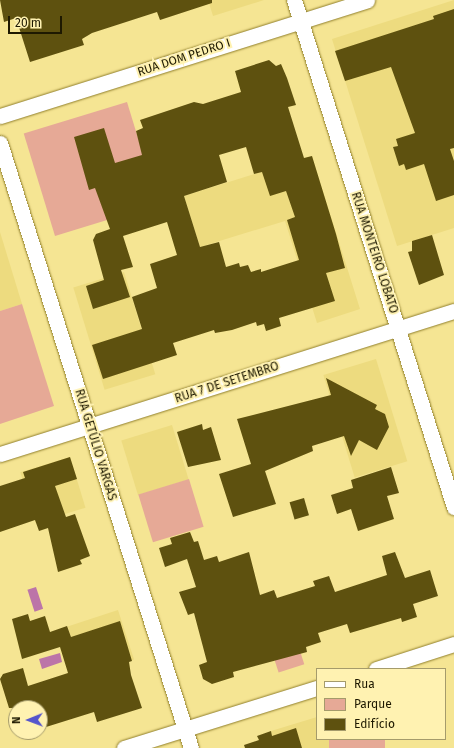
<!DOCTYPE html>
<html>
<head>
<meta charset="utf-8">
<style>
	body { margin:0 }
	#map { position:relative; width:454px; height:748px; overflow:hidden; background:#f5e593; font-family:"Fira Sans",sans-serif }
	div>[style] { position:absolute }
	.built>* { inset:0; background:#eddb7f; transform-origin:0 0 }
	.green>* { inset:0; background:#e6a996; transform-origin:0 0 }
	.water>* { inset:0; background:#bc75a8; transform-origin:0 0 }
	.building>* { inset:0; background:#5e510f; transform-origin:0 0 }
	.roads { filter:drop-shadow(0 0 1px #907f2c) drop-shadow(0 0 1px #907f2c) }
	.street>* { height:15px; margin:-7.5px; padding:0 7.5px; transform-origin:7.5px; border-radius:7.5px; background:#fff }
	span { translate:-50% -50%; white-space:nowrap; text-align:center; line-height:1.15; -webkit-text-stroke:4px #fff2b1; paint-order:stroke }
	.street-label { font-size:12px; color:#1e1901 }
	.legend { position:absolute; left:316px; top:668px; width:130px; height:72px; box-sizing:border-box; background:#fff2b1; border:1px solid #a59b6b; margin:0; padding:5px 7px; list-style:none; font-size:12px; color:#1e1901 }
	.legend li { display:flex; align-items:center; gap:8px; height:20px }
	.legend b { width:20px; border:1px solid #a59b6b }
	.north { position:absolute; left:8px; top:700px; width:40px; height:40px; box-sizing:border-box; background:#fff2b1; border:1px solid #a59b6b; border-radius:50%; rotate:269deg; font-size:11px; font-weight:700; line-height:16px; text-align:center; color:#1e1901 }
	.north::after { content:''; display:block; margin:auto; width:14px; height:18px; background:#55c; clip-path:polygon(50% 0,100% 100%,50% 72%,0 100%) }
	.scale { position:absolute; left:8px; top:16px; width:54px; height:18px; box-sizing:border-box; border:2px solid #1e1901; border-top:0; padding-left:5px; font-size:12px; line-height:14px; white-space:nowrap; color:#1e1901; -webkit-text-stroke:3px #fff2b1; paint-order:stroke }
</style>
</head>
<body>
<div id="map">
	<div class="built">
		<div style="clip-path:polygon(208px 0,264px 0,213px 16px)"></div>
		<div style="clip-path:polygon(454px 0,454px 228px,397px 246px,332px 39px)"></div>
		<div style="clip-path:polygon(312px 156px,360px 309px,317px 323px,285px 221px,200px 247px,184px 196px)"></div>
		<div style="clip-path:polygon(0 232px,22px 304px,0 311px)"></div>
		<div style="left:124px;top:272px;width:107px;height:53px;rotate:73deg"></div>
		<div style="left:376px;top:359px;width:107px;height:55px;rotate:73deg"></div>
		<div style="left:172px;top:425px;width:57px;height:53px;rotate:73deg"></div>
		<div style="left:70px;top:457px;width:53px;height:52px;rotate:73deg"></div>
		<div style="left:118px;top:610px;width:52px;height:53px;rotate:72deg"></div>
		<div style="clip-path:polygon(317px 717px,317px 739px,329px 739px,332px 748px,276px 748px,271px 731px)"></div>
	</div>
	<div class="green">
		<div style="left:127px;top:102px;width:107px;height:108px;rotate:73deg"></div>
		<div style="clip-path:polygon(22px 304px,54px 406px,0 424px,0 311px)"></div>
		<div style="left:189px;top:479px;width:50px;height:53px;rotate:73deg"></div>
		<div style="left:287px;top:611px;width:56px;height:27px;rotate:72deg"></div>
		<div style="left:329px;top:739px;width:56px;height:9px"></div>
	</div>
	<div class="water">
		<div style="left:36px;top:587px;width:23px;height:9px;rotate:72deg"></div>
		<div style="clip-path:polygon(60px 653px,62px 662px,42px 669px,39px 659px)"></div>
	</div>
	<div class="building">
		<div style="clip-path:polygon(0 0,212px 0,212px 3px,160px 20px,157px 12px,92px 33px,82px 39px,84px 45px,30px 62px,16px 18px,4px 22px)"></div>
		<div style="clip-path:polygon(454px 9px,454px 148px,450px 149px,454px 161px,454px 195px,436px 201px,424px 164px,406px 170px,404px 164px,399px 166px,393px 147px,398px 146px,396px 139px,415px 133px,391px 67px,345px 81px,335px 51px,434px 19px,433px 16px)"></div>
		<div style="clip-path:polygon(evenodd,269px 60px,276px 66px,281px 64px,287px 78px,296px 105px,288px 107px,304px 158px,312px 156px,336px 234px,345px 268px,326px 273px,335px 301px,279px 318px,281px 326px,266px 331px,264px 324px,257px 326px,256px 322px,232px 330px,215px 333px,214px 330px,173px 343px,177px 355px,103px 379px,92px 345px,142px 329px,132px 297px,157px 288px,150px 264px,177px 255px,167px 222px,123px 236px,133px 267px,121px 270px,130px 297px,93px 309px,86px 286px,104px 280px,93px 240px,96px 234px,110px 229px,95px 188px,89px 190px,74px 137px,104px 128px,115px 163px,142px 155px,136px 131px,143px 128px,140px 120px,194px 102px,203px 104px,241px 92px,235px 71px,269px 60px,246px 147px,254px 174px,262px 172px,270px 196px,286px 191px,295px 217px,287px 220px,299px 260px,261px 272px,261px 269px,251px 272px,248px 265px,240px 267px,239px 263px,226px 267px,219px 242px,200px 247px,184px 196px,227px 182px,219px 155px,246px 147px)"></div>
		<div style="clip-path:polygon(432px 235px,444px 275px,419px 285px,408px 252px,412px 251px,412px 241px)"></div>
		<div style="clip-path:polygon(326px 378px,377px 405px,375px 409px,385px 414px,389px 427px,377px 450px,359px 440px,351px 456px,344px 436px,312px 446px,313px 451px,265px 471px,276px 504px,233px 517px,219px 474px,251px 464px,237px 419px,331px 395px)"></div>
		<div style="clip-path:polygon(202px 424px,203px 430px,211px 427px,221px 460px,188px 467px,177px 432px)"></div>
		<div style="clip-path:polygon(70px 457px,77px 479px,55px 486px,66px 517px,75px 514px,90px 556px,80px 560px,82px 564px,58px 572px,48px 528px,39px 531px,35px 520px,0 532px,0 486px,25px 478px,23px 472px)"></div>
		<div style="clip-path:polygon(391px 467px,399px 493px,387px 496px,394px 519px,358px 531px,351px 509px,337px 514px,331px 495px,353px 488px,351px 480px)"></div>
		<div style="left:304px;top:498px;width:18px;height:15px;rotate:74deg"></div>
		<div style="clip-path:polygon(190px 532px,194px 542px,198px 541px,204px 560px,217px 556px,219px 562px,249px 552px,260px 595px,274px 590px,277px 598px,315px 586px,313px 581px,329px 576px,335px 592px,387px 575px,382px 556px,395px 552px,405px 578px,430px 570px,438px 596px,413px 604px,417px 617px,402px 622px,401px 618px,350px 633px,347px 624px,318px 633px,321px 642px,306px 647px,307px 652px,233px 672px,234px 677px,212px 684px,203px 679px,199px 665px,207px 662px,194px 613px,188px 615px,179px 592px,196px 587px,187px 559px,165px 567px,159px 548px,172px 544px,170px 538px)"></div>
		<div style="clip-path:polygon(28px 614px,30px 621px,45px 616px,50px 632px,67px 626px,71px 637px,120px 621px,132px 661px,129px 662px,131px 675px,142px 708px,97px 722px,94px 712px,46px 727px,40px 708px,9px 708px,0 679px,3px 674px,23px 668px,28px 686px,68px 673px,60px 647px,22px 659px,12px 619px)"></div>
		<div style="clip-path:polygon(296px 728px,302px 748px,245px 748px,244px 745px,259px 740px,257px 736px,271px 731px,272px 736px)"></div>
	</div>
	<div class="roads">
		<div class="street">
			<div style="left:294px;top:0;width:532px;rotate:72.49deg"></div>
			<div style="left:0;top:116px;width:385px;rotate:-17.5deg"></div>
			<div style="left:0;top:143px;width:634px;rotate:72.48deg"></div>
			<div style="left:0;top:454px;width:476px;rotate:-17.5deg"></div>
			<div style="left:376px;top:669px;width:82px;rotate:-17.8deg"></div>
			<div style="left:124px;top:748px;width:202px;rotate:-17.3deg"></div>
		</div>
	</div>
	<div class="street-label">
		<span style="left:184px;top:58px;rotate:-18deg">RUA DOM PEDRO I</span>
		<span style="left:374px;top:253px;rotate:72deg">RUA MONTEIRO LOBATO</span>
		<span style="left:227px;top:383px;rotate:-18deg">RUA 7 DE SETEMBRO</span>
		<span style="left:95px;top:445px;rotate:73deg">RUA GETÚLIO VARGAS</span>
	</div>
	<ul class="legend">
	<li><b style="height:5px;background:#fff"></b>Rua</li>
	<li><b style="height:11px;background:#e6a996"></b>Parque</li>
	<li><b style="height:11px;background:#5e510f"></b>Edifício</li>
	</ul>
	<div class="north">N</div>
	<div class="scale">20 m</div>
</div>
</body>
</html>
